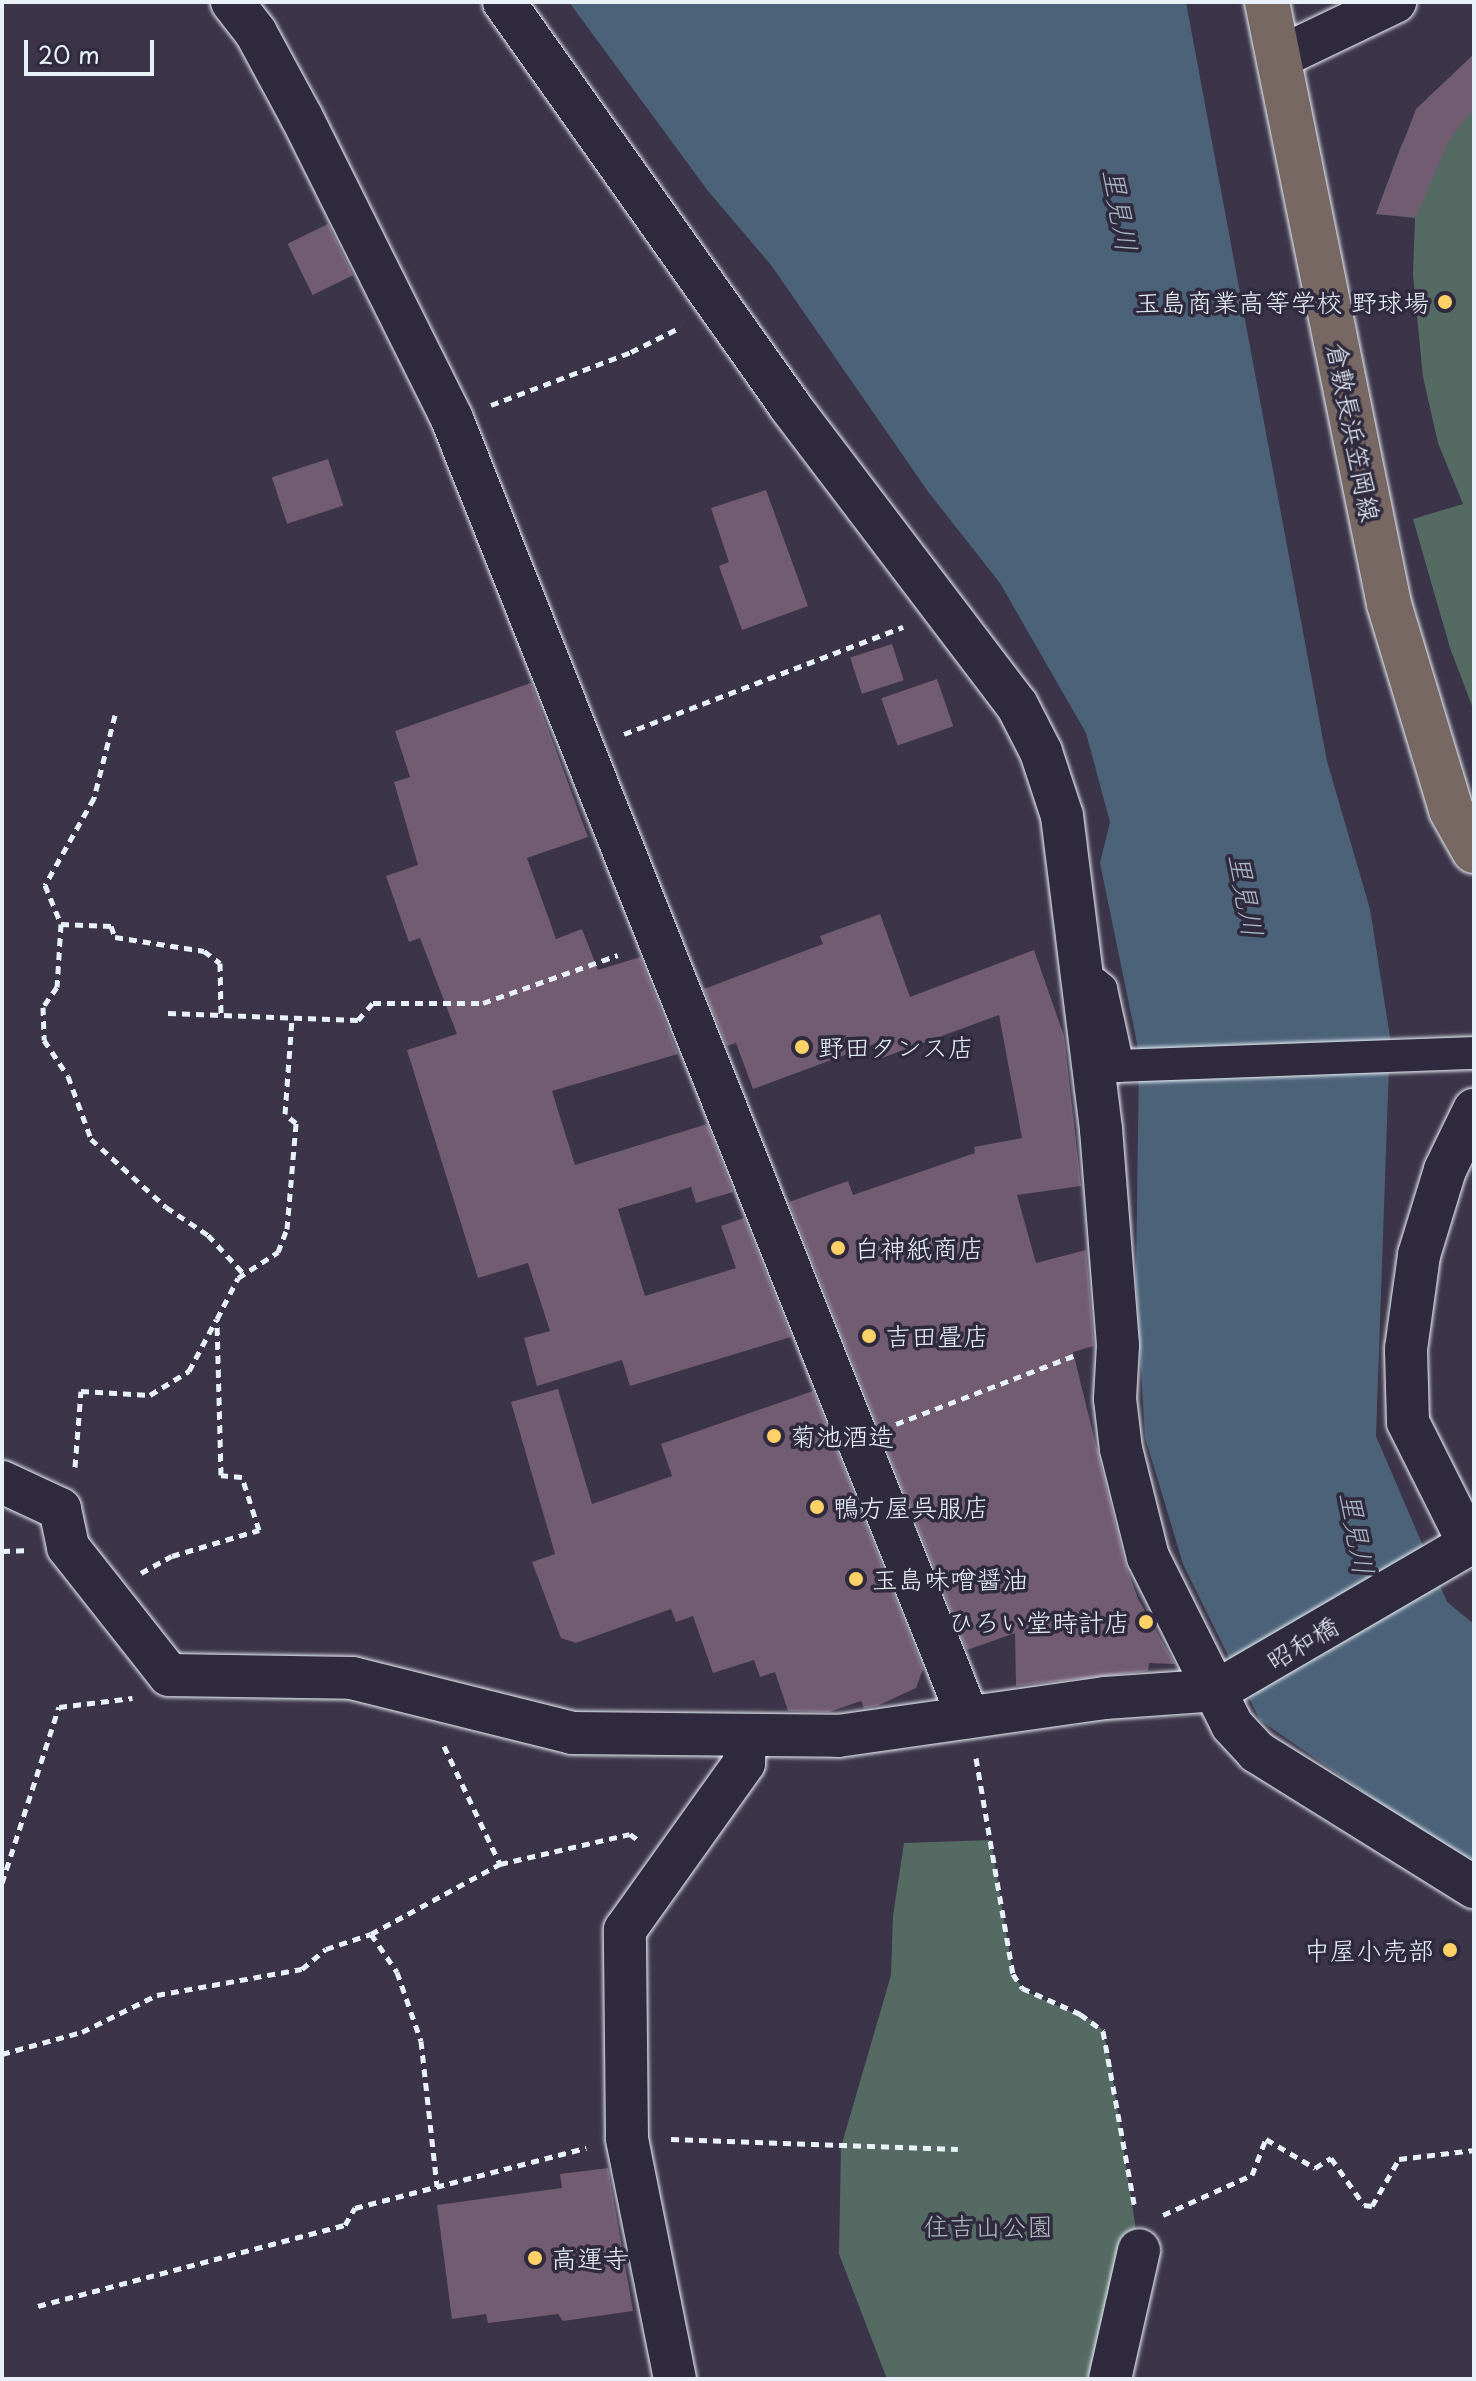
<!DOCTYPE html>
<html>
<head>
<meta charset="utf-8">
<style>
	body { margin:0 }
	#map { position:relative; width:1476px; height:2381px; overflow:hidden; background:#3c3448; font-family:"Playpen Sans","Klee One",sans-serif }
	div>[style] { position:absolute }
	.green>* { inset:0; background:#566a64 }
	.water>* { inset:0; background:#4c6278 }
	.building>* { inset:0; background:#725c72; transform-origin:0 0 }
	.path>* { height:5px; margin-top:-2.5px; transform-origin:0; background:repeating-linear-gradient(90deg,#e8f1f8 0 8px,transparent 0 14px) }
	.roads { filter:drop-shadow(0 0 2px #e8f1f8) drop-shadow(0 0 2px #e8f1f8) }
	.pedestrian>* { height:32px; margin:-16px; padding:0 16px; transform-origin:16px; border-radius:16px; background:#2f2a3d }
	.minor>* { height:42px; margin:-21px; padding:0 21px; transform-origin:21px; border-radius:21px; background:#2f2a3d }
	.primary>* { height:44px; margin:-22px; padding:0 22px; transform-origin:22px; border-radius:22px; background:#776864 }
	.dots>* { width:22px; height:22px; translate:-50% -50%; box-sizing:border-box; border:4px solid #2f2a3d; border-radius:50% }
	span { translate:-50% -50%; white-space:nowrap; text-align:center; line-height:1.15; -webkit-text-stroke:7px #2f2a3d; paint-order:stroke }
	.poi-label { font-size:26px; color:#e8f1f8 }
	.right { translate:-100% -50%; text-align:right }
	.left { translate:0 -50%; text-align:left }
	.street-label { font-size:26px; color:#e8f1f8 }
	.park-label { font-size:26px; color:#aebbbd }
	.water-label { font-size:28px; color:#aab8c5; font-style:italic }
	.frame { position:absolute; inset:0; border:4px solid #e8f1f8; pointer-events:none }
	.scale { position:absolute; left:24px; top:40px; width:130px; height:36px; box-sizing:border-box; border:4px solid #e8f1f8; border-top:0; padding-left:10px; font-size:24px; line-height:28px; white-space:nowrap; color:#e8f1f8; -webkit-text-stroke:6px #2f2a3d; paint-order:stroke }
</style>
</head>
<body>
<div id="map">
	<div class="green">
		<div style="clip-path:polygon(1474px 55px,1474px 711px,1450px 648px,1413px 519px,1463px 504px,1438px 443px,1423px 377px,1413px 275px,1415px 218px,1376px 214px,1401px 146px,1426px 100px)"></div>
		<div style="clip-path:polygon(991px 1840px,1013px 1974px,1022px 1988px,1037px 1997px,1094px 2021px,1103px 2031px,1110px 2060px,1139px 2250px,1110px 2379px,887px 2379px,839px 2254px,841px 2147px,891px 1975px,893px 1916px,904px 1843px)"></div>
	</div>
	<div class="water">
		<div style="clip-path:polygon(569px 2px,1186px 2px,1327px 761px,1370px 909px,1390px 1037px,1376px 1436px,1447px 1602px,1474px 1624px,1474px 1868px,1260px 1720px,1183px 1564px,1145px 1437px,1136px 1281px,1139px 1053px,1100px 863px,1110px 822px,1086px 733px,1000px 583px,929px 493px,771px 265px,708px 191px)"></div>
	</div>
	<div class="building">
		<div style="clip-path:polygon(1474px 54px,1474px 108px,1448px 142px,1416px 217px,1376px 214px,1416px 109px)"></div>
		<div style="left:328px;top:224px;width:57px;height:45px;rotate:64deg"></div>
		<div style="left:328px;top:459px;width:49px;height:59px;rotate:72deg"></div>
		<div style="clip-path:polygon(766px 490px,808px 606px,742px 630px,719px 566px,729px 562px,711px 508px)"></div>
		<div style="left:892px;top:644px;width:38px;height:44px;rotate:72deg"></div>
		<div style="left:937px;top:679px;width:50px;height:59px;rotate:71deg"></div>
		<div style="clip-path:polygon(531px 683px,588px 837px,527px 858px,556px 939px,582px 929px,598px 970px,640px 957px,678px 1054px,552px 1091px,575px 1165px,707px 1124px,733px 1192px,696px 1203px,691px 1187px,618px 1209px,645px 1296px,736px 1268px,721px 1226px,744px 1218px,791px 1337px,630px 1386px,622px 1360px,537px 1386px,524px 1338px,550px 1331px,528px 1263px,478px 1278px,407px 1050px,457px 1034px,420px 938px,409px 942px,386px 876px,418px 865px,394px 782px,410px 777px,395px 731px)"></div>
		<div style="clip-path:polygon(880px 914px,910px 997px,1034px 950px,1064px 1036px,1081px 1186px,1017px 1195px,1036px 1263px,1086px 1250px,1094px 1346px,1073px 1352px,1125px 1563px,1138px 1599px,1175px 1664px,1149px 1663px,1148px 1671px,1016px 1686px,1015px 1633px,967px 1650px,789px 1202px,848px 1181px,853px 1195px,975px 1153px,974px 1147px,1022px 1138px,999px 1015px,882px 1058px,877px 1043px,753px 1089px,736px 1043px,727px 1046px,704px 989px,823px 944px,820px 936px)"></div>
		<div style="clip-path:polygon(558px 1389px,592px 1504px,672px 1476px,661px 1444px,813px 1391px,923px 1669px,916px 1688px,877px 1706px,864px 1708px,861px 1701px,829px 1712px,788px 1711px,775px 1672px,760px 1677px,754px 1660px,713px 1673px,693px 1616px,676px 1622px,671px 1609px,576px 1643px,561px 1638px,532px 1562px,555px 1554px,511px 1402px)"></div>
		<div style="clip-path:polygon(608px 2168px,633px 2311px,563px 2321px,558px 2314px,488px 2323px,486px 2314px,452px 2319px,437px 2205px,562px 2188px,560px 2174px)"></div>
	</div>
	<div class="path">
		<div style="left:491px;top:405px;width:150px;rotate:-20.7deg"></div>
		<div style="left:631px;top:352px;width:56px;rotate:-26.6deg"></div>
		<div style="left:115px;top:715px;width:86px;rotate:104.2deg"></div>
		<div style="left:94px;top:798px;width:100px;rotate:119.4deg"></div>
		<div style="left:45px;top:885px;width:42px;rotate:67.7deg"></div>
		<div style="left:61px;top:924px;width:50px;rotate:2.3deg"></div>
		<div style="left:111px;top:926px;width:12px;rotate:70deg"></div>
		<div style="left:115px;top:937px;width:90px;rotate:8.9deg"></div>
		<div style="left:204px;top:951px;width:20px;rotate:37deg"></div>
		<div style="left:220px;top:963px;width:53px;rotate:88.9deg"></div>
		<div style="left:624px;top:734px;width:299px;rotate:-21deg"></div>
		<div style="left:61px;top:924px;width:63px;rotate:93.6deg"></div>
		<div style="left:57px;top:987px;width:24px;rotate:125deg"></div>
		<div style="left:43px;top:1007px;width:33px;rotate:88deg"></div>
		<div style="left:44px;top:1040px;width:43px;rotate:56.3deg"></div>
		<div style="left:68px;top:1076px;width:67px;rotate:69.9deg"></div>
		<div style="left:91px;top:1139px;width:101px;rotate:42.2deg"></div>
		<div style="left:166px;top:1207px;width:50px;rotate:33.7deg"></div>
		<div style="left:208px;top:1235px;width:53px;rotate:47.3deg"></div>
		<div style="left:168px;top:1013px;width:190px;rotate:2.1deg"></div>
		<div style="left:358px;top:1020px;width:23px;rotate:-49deg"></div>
		<div style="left:373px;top:1003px;width:110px"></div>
		<div style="left:483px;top:1003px;width:143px;rotate:-19.6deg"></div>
		<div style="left:896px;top:1424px;width:190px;rotate:-21deg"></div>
		<div style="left:75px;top:1467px;width:76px;rotate:-85.5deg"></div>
		<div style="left:81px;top:1391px;width:69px;rotate:3.3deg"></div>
		<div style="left:150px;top:1395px;width:46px;rotate:-31.6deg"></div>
		<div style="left:189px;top:1371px;width:58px;rotate:-62.1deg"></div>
		<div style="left:2px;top:1551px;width:23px;rotate:-2deg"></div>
		<div style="left:141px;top:1573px;width:35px;rotate:-29deg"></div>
		<div style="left:172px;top:1556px;width:91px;rotate:-16.6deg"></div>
		<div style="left:259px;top:1530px;width:56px;rotate:-107.8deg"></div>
		<div style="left:242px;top:1477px;width:21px;rotate:-175deg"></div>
		<div style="left:221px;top:1475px;width:156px;rotate:-91.5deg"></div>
		<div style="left:217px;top:1319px;width:46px;rotate:-62.9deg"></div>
		<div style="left:238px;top:1278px;width:48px;rotate:-33deg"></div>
		<div style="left:278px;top:1252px;width:25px;rotate:-69deg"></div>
		<div style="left:287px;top:1229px;width:106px;rotate:-85.1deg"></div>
		<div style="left:296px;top:1123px;width:14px;rotate:-141deg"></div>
		<div style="left:285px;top:1114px;width:96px;rotate:-85.8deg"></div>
		<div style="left:444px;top:1746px;width:131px;rotate:64.6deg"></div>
		<div style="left:500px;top:1864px;width:133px;rotate:-13deg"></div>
		<div style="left:630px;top:1834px;width:10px;rotate:37deg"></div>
		<div style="left:976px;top:1758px;width:219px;rotate:80.3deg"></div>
		<div style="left:1013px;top:1974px;width:17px;rotate:57deg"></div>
		<div style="left:1022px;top:1988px;width:64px;rotate:24.1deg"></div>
		<div style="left:1080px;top:2014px;width:29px;rotate:36deg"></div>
		<div style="left:1103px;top:2031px;width:181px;rotate:79.8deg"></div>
		<div style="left:2px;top:1883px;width:185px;rotate:-72.1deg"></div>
		<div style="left:59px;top:1707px;width:74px;rotate:-7deg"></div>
		<div style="left:371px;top:1934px;width:46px;rotate:55.6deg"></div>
		<div style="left:397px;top:1972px;width:73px;rotate:70.8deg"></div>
		<div style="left:421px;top:2041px;width:146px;rotate:83.7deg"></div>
		<div style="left:2px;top:2054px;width:83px;rotate:-15.4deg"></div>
		<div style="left:82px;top:2032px;width:84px;rotate:-26.3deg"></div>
		<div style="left:157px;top:1995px;width:147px;rotate:-10.2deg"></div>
		<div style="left:302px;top:1969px;width:31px;rotate:-40deg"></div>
		<div style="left:326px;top:1949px;width:47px;rotate:-18.4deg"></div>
		<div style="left:371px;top:1934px;width:147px;rotate:-28.5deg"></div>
		<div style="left:671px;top:2139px;width:287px;rotate:2deg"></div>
		<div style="left:1163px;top:2215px;width:98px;rotate:-24.2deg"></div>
		<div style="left:1252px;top:2175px;width:39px;rotate:-69deg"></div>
		<div style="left:1266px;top:2139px;width:57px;rotate:30.6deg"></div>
		<div style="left:1315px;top:2168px;width:19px;rotate:-32deg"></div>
		<div style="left:1331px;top:2158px;width:57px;rotate:54.9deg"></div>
		<div style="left:1364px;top:2205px;width:8px;rotate:7deg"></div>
		<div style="left:1372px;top:2206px;width:54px;rotate:-60.1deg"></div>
		<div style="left:1399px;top:2159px;width:76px;rotate:-6.8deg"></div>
		<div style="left:38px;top:2306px;width:318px;rotate:-14.8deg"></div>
		<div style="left:345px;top:2225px;width:20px;rotate:-60deg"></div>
		<div style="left:355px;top:2208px;width:239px;rotate:-14.6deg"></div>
	</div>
	<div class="roads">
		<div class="pedestrian">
			<div style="left:1095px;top:984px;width:8px;rotate:40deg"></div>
			<div style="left:1101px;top:989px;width:79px;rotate:77.6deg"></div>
			<div style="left:1118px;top:1066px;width:356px;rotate:-2.1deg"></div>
		</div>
		<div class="minor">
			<div style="left:232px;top:2px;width:39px;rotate:52deg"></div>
			<div style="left:256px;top:33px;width:97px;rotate:61.6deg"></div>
			<div style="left:302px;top:118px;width:336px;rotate:63.5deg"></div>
			<div style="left:452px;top:419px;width:1397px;rotate:68.32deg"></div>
			<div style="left:504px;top:2px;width:494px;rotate:54.7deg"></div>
			<div style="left:789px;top:405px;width:377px;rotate:52.8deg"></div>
			<div style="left:1017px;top:705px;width:53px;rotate:62.9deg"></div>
			<div style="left:1041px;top:752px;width:67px;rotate:71.8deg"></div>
			<div style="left:1062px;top:816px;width:315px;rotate:82.9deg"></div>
			<div style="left:1101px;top:1129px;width:217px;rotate:85.5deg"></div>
			<div style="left:1118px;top:1345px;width:54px;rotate:93.2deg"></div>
			<div style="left:1115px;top:1399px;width:50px;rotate:83.2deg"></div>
			<div style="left:1121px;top:1449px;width:111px;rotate:76deg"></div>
			<div style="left:1148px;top:1557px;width:188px;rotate:63.4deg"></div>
			<div style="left:1232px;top:1725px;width:37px;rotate:47deg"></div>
			<div style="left:1257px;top:1752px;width:256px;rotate:31.9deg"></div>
			<div style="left:1278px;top:58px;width:130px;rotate:-25.6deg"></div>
			<div style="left:2px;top:1482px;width:64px;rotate:25deg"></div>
			<div style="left:60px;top:1509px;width:39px;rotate:78deg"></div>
			<div style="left:68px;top:1547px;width:163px;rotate:51.7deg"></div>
			<div style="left:169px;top:1675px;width:183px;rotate:0.9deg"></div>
			<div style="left:352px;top:1678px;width:227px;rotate:14deg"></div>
			<div style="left:572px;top:1733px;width:266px;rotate:0.6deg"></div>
			<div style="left:838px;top:1736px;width:270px;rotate:-8.1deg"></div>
			<div style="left:1105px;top:1698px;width:113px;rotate:-4deg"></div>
			<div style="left:1218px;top:1690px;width:296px;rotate:-30.2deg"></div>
			<div style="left:1469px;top:1544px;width:136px;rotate:-116.6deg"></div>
			<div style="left:1408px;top:1422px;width:73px;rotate:-91.6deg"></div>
			<div style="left:1406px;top:1349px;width:95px;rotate:-82.1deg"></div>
			<div style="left:1419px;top:1255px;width:89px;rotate:-73deg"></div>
			<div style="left:1445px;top:1170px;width:67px;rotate:-64.2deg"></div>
			<div style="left:675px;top:2379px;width:246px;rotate:-101.3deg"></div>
			<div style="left:627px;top:2138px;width:208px;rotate:-90.6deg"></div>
			<div style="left:625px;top:1930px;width:205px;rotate:-54.5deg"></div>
			<div style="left:744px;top:1763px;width:25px;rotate:-88deg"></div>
			<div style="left:1110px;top:2379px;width:132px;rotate:-77.3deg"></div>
		</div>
		<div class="primary">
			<div style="left:1267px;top:2px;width:614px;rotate:78.54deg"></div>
			<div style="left:1389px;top:604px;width:215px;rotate:73.2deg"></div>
			<div style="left:1451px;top:810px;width:47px;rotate:60.7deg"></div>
		</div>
	</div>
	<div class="dots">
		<div style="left:1445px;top:302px;background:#ffd166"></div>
		<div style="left:802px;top:1047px;background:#ffd166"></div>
		<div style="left:838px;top:1248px;background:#ffd166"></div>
		<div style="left:869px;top:1336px;background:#ffd166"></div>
		<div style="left:774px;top:1436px;background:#ffd166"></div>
		<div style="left:817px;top:1507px;background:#ffd166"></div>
		<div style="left:856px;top:1579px;background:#ffd166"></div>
		<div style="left:1146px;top:1622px;background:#ffd166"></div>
		<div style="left:1450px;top:1950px;background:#ffd166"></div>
		<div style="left:535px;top:2258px;background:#ffd166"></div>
	</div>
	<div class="poi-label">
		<span class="right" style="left:1429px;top:302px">玉島商業高等学校 野球場</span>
		<span class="left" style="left:818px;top:1047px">野田タンス店</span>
		<span class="left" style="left:854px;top:1248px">白神紙商店</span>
		<span class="left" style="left:885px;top:1336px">吉田畳店</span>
		<span class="left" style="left:790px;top:1436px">菊池酒造</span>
		<span class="left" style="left:833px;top:1507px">鴨方屋呉服店</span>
		<span class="left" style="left:872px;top:1579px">玉島味噌醤油</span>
		<span class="right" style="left:1130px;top:1622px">ひろい堂時計店</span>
		<span class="right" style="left:1434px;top:1950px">中屋小売部</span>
		<span class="left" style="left:551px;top:2258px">高運寺</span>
	</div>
	<div class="street-label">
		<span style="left:1354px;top:432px;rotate:79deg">倉敷長浜笠岡線</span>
		<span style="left:1302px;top:1643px;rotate:-31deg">昭和橋</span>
	</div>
	<div class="park-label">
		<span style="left:988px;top:2226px">住吉山公園</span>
	</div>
	<div class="water-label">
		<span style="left:1121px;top:210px;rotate:80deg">里見川</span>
		<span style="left:1247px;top:895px;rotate:80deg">里見川</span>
		<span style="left:1358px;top:1533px;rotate:80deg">里見川</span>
	</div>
	<div class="frame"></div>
	<div class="scale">20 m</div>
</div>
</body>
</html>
